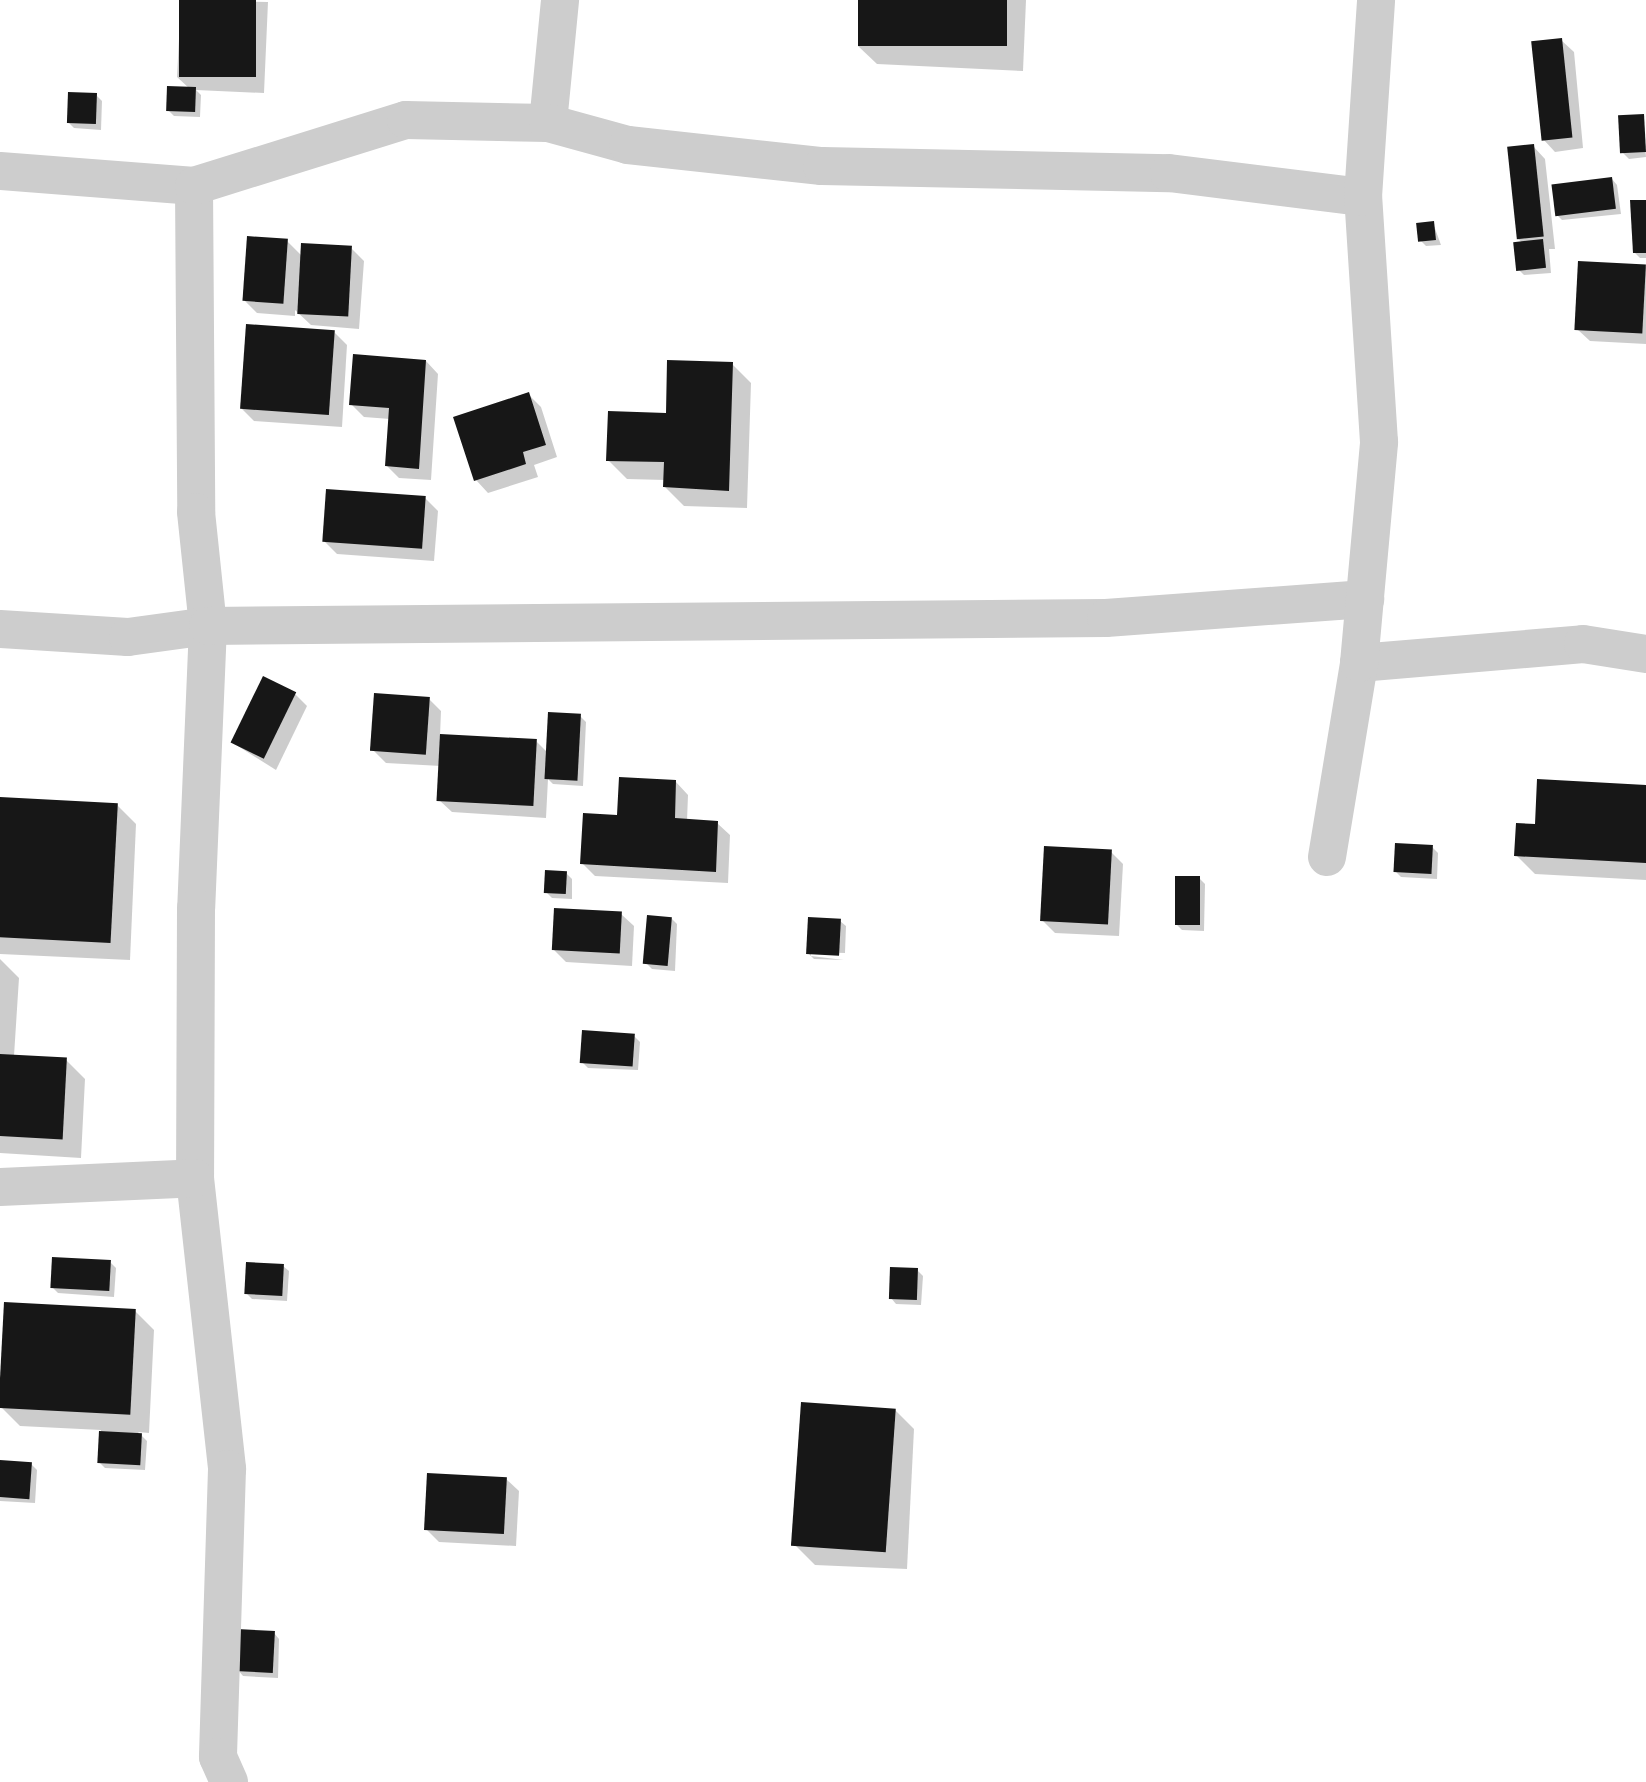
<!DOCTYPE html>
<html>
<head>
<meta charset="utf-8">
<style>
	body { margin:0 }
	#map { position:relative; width:1646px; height:1782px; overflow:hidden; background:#fff; font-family:Mulish,sans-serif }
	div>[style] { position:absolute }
	.shadow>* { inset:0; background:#0003 }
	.building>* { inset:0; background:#171717; transform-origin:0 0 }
	.minor>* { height:38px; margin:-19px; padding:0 19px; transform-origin:19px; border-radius:19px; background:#cdcdcd }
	span { translate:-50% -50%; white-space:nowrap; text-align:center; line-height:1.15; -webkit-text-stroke:8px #fff; paint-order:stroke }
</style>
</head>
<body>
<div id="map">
	<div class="shadow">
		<div style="clip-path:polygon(181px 0,268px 2px,264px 93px,196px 90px,201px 95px,200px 117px,174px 116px,168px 110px,190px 89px,177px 77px)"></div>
		<div style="clip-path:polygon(860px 0,1026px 0,1023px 71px,877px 64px,858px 46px)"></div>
		<div style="clip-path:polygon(1561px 40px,1574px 52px,1583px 148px,1555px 152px,1543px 139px)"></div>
		<div style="clip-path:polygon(96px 95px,102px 101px,101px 130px,74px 128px,68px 122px)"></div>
		<div style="clip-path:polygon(1643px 116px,1646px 157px,1629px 159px,1623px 153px)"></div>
		<div style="clip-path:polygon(1533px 146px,1545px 159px,1555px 249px,1549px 249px,1551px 273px,1524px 275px,1518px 269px,1523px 243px,1518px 239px)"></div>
		<div style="clip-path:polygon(1612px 179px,1617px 185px,1621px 214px,1562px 220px,1556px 214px)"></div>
		<div style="clip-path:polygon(1646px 202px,1646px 258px,1640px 258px,1634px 252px)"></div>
		<div style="clip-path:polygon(1433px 223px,1441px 245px,1426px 246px,1420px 240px)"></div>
		<div style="clip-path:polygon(287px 241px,302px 256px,351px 248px,364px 261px,359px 329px,311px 325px,295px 310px,295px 316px,257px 313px,244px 300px)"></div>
		<div style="clip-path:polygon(1646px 266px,1646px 344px,1590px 341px,1577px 329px)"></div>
		<div style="clip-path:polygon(334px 332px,347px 345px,342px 427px,254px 421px,242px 409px)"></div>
		<div style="clip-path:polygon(426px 361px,438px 374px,431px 480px,399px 478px,387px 466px,390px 419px,364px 417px,352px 405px)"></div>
		<div style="clip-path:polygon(732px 364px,751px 383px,747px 508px,684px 506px,665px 487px,665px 480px,627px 479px,608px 460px)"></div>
		<div style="clip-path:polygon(528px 394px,541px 407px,557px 457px,534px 465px,538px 477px,488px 493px,476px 480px)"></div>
		<div style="clip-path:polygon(425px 498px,438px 511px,434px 561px,337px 554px,325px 542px)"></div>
		<div style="clip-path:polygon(294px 693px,307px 706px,276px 770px,233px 743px)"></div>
		<div style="clip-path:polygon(429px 699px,441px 711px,440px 736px,536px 741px,548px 753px,580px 716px,586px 722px,583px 786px,553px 784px,548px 779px,546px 818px,452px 812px,439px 800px,441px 766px,386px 763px,373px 750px)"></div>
		<div style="clip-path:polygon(676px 782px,688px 795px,687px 821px,717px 823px,730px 835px,728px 883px,595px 876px,582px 863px,619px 818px)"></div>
		<div style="clip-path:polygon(1646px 787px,1646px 880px,1535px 874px,1516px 855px,1537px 826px)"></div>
		<div style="clip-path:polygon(0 799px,117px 805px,136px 824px,130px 960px,0 954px)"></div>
		<div style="clip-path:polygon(1432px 847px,1438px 853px,1437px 879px,1401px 877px,1395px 871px)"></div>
		<div style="clip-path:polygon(1111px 852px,1123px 864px,1119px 936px,1055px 933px,1043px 921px)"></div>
		<div style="clip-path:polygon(566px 873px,572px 879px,572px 899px,552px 898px,546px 892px)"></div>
		<div style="clip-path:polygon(1199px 878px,1205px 884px,1204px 931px,1182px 930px,1176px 924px)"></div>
		<div style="clip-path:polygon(621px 914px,634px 926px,632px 966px,566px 962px,553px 949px)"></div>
		<div style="clip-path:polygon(672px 919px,677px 924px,675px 971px,652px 969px,647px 964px)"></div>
		<div style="clip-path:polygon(840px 921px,846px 926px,845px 953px,811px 952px,811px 956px,844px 960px,814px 959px,808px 953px)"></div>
		<div style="clip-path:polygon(0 959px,19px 978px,14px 1056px,66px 1060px,85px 1079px,81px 1158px,0 1153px)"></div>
		<div style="clip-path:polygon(634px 1036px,640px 1042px,638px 1070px,588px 1068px,582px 1062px)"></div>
		<div style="clip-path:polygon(110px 1262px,116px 1268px,114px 1297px,58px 1293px,52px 1287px)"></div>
		<div style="clip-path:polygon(283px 1266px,289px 1271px,287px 1301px,252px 1299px,246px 1293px)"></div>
		<div style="clip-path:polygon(917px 1270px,923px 1276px,921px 1305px,896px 1304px,891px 1298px)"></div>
		<div style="clip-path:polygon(135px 1311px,154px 1330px,149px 1433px,138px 1432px,147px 1441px,145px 1470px,105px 1468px,99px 1462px,101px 1430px,20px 1426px,1px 1407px)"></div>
		<div style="clip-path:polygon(895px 1410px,914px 1429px,907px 1569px,815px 1565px,796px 1546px)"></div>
		<div style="clip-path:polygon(0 1462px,31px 1464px,37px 1470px,35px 1503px,0 1501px)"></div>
		<div style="clip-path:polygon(506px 1479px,519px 1491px,516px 1546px,439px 1542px,426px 1529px)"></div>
		<div style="clip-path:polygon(274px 1633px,279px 1639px,278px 1678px,243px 1676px,238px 1670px)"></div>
	</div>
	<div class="building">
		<div style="left:179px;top:0;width:77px;height:77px"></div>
		<div style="left:858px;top:0;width:149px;height:46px"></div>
		<div style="left:1562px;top:38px;width:100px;height:31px;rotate:84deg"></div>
		<div style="left:167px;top:86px;width:29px;height:25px;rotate:2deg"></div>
		<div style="left:68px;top:92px;width:29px;height:31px;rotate:2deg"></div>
		<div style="left:1644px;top:114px;width:38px;height:26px;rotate:87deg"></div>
		<div style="left:1534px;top:144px;width:93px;height:27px;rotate:84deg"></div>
		<div style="left:1612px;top:177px;width:32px;height:61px;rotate:83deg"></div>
		<div style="clip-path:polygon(1630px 200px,1646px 200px,1646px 253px,1633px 253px)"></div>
		<div style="left:1434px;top:221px;width:19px;height:18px;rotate:84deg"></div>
		<div style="left:247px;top:236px;width:41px;height:65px;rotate:4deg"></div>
		<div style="left:1543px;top:239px;width:29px;height:30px;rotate:84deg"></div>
		<div style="left:301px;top:243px;width:51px;height:71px;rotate:3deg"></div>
		<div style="left:1578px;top:261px;width:68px;height:69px;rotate:3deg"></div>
		<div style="left:246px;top:324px;width:89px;height:85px;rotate:4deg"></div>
		<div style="clip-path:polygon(353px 354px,426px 360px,419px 469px,385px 466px,389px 408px,349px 405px)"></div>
		<div style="clip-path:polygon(667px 360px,733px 362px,729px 491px,663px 487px,664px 462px,606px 461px,608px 411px,666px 413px)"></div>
		<div style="clip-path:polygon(529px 392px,546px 445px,523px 452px,526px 464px,474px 481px,453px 417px)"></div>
		<div style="left:326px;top:489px;width:100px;height:53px;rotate:4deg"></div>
		<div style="left:263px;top:676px;width:37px;height:74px;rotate:26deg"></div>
		<div style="left:374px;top:693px;width:56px;height:58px;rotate:4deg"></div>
		<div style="left:548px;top:712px;width:33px;height:67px;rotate:3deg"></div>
		<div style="left:440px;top:734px;width:97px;height:67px;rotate:3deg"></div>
		<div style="clip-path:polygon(619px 777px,676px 780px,675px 818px,718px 821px,716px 872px,580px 864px,583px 813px,617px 815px)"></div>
		<div style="clip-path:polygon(1537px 779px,1646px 785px,1646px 863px,1514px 856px,1516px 823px,1535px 824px)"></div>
		<div style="left:0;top:797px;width:118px;height:140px;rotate:3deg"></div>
		<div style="left:1395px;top:843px;width:38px;height:29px;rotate:3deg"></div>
		<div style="left:1044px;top:846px;width:68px;height:75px;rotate:3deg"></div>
		<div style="left:545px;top:870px;width:22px;height:23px;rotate:3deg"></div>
		<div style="left:1175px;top:876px;width:25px;height:49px"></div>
		<div style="left:554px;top:908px;width:68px;height:42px;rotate:3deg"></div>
		<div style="left:647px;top:915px;width:25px;height:49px;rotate:5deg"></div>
		<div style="left:808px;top:917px;width:33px;height:37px;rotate:3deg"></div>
		<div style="left:582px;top:1030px;width:53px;height:33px;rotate:4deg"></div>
		<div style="left:0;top:1054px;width:67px;height:82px;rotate:3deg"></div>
		<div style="left:52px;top:1257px;width:59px;height:31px;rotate:3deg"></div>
		<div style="left:246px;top:1262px;width:38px;height:32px;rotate:3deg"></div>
		<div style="left:890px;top:1267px;width:28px;height:32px;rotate:2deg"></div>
		<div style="left:4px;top:1302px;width:132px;height:106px;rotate:3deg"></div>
		<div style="left:801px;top:1402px;width:95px;height:144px;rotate:4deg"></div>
		<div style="left:99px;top:1431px;width:43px;height:32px;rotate:3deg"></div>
		<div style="left:0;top:1460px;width:32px;height:37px;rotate:4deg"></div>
		<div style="left:427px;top:1473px;width:80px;height:57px;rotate:3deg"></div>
		<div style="left:237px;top:1629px;width:38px;height:42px;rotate:3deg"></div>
	</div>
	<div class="minor">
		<div style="left:548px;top:123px;width:124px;rotate:-84.4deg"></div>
		<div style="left:0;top:171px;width:195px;rotate:4.4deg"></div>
		<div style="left:194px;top:186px;width:326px;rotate:89.6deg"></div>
		<div style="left:196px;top:512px;width:115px;rotate:84deg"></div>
		<div style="left:208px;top:626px;width:282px;rotate:92.4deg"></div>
		<div style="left:196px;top:908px;width:270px;rotate:90.2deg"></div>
		<div style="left:195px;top:1178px;width:293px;rotate:83.7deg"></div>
		<div style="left:227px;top:1469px;width:288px;rotate:91.8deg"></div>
		<div style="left:218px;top:1757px;width:27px;rotate:66deg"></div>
		<div style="left:194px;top:186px;width:222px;rotate:-17.3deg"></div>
		<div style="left:406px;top:120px;width:142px;rotate:1.2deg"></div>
		<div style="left:548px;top:123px;width:83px;rotate:15.4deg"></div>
		<div style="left:628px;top:145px;width:195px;rotate:6.2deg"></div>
		<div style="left:822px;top:166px;width:347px;rotate:1.2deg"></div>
		<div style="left:1169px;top:173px;width:195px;rotate:7.1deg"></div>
		<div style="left:0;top:629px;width:128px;rotate:3.6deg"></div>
		<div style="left:128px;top:637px;width:81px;rotate:-7.8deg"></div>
		<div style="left:208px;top:626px;width:898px;rotate:-0.51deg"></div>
		<div style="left:1106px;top:618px;width:260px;rotate:-4.2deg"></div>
		<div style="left:1359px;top:663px;width:225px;rotate:-4.8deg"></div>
		<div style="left:1583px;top:644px;width:64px;rotate:9deg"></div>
		<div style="left:1327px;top:857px;width:197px;rotate:-80.6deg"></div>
		<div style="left:1359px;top:663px;width:222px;rotate:-84.8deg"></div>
		<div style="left:1379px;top:442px;width:246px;rotate:-93.7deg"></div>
		<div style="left:1363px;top:197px;width:197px;rotate:-86.2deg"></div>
		<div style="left:0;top:1187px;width:195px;rotate:-2.6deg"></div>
	</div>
</div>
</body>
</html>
